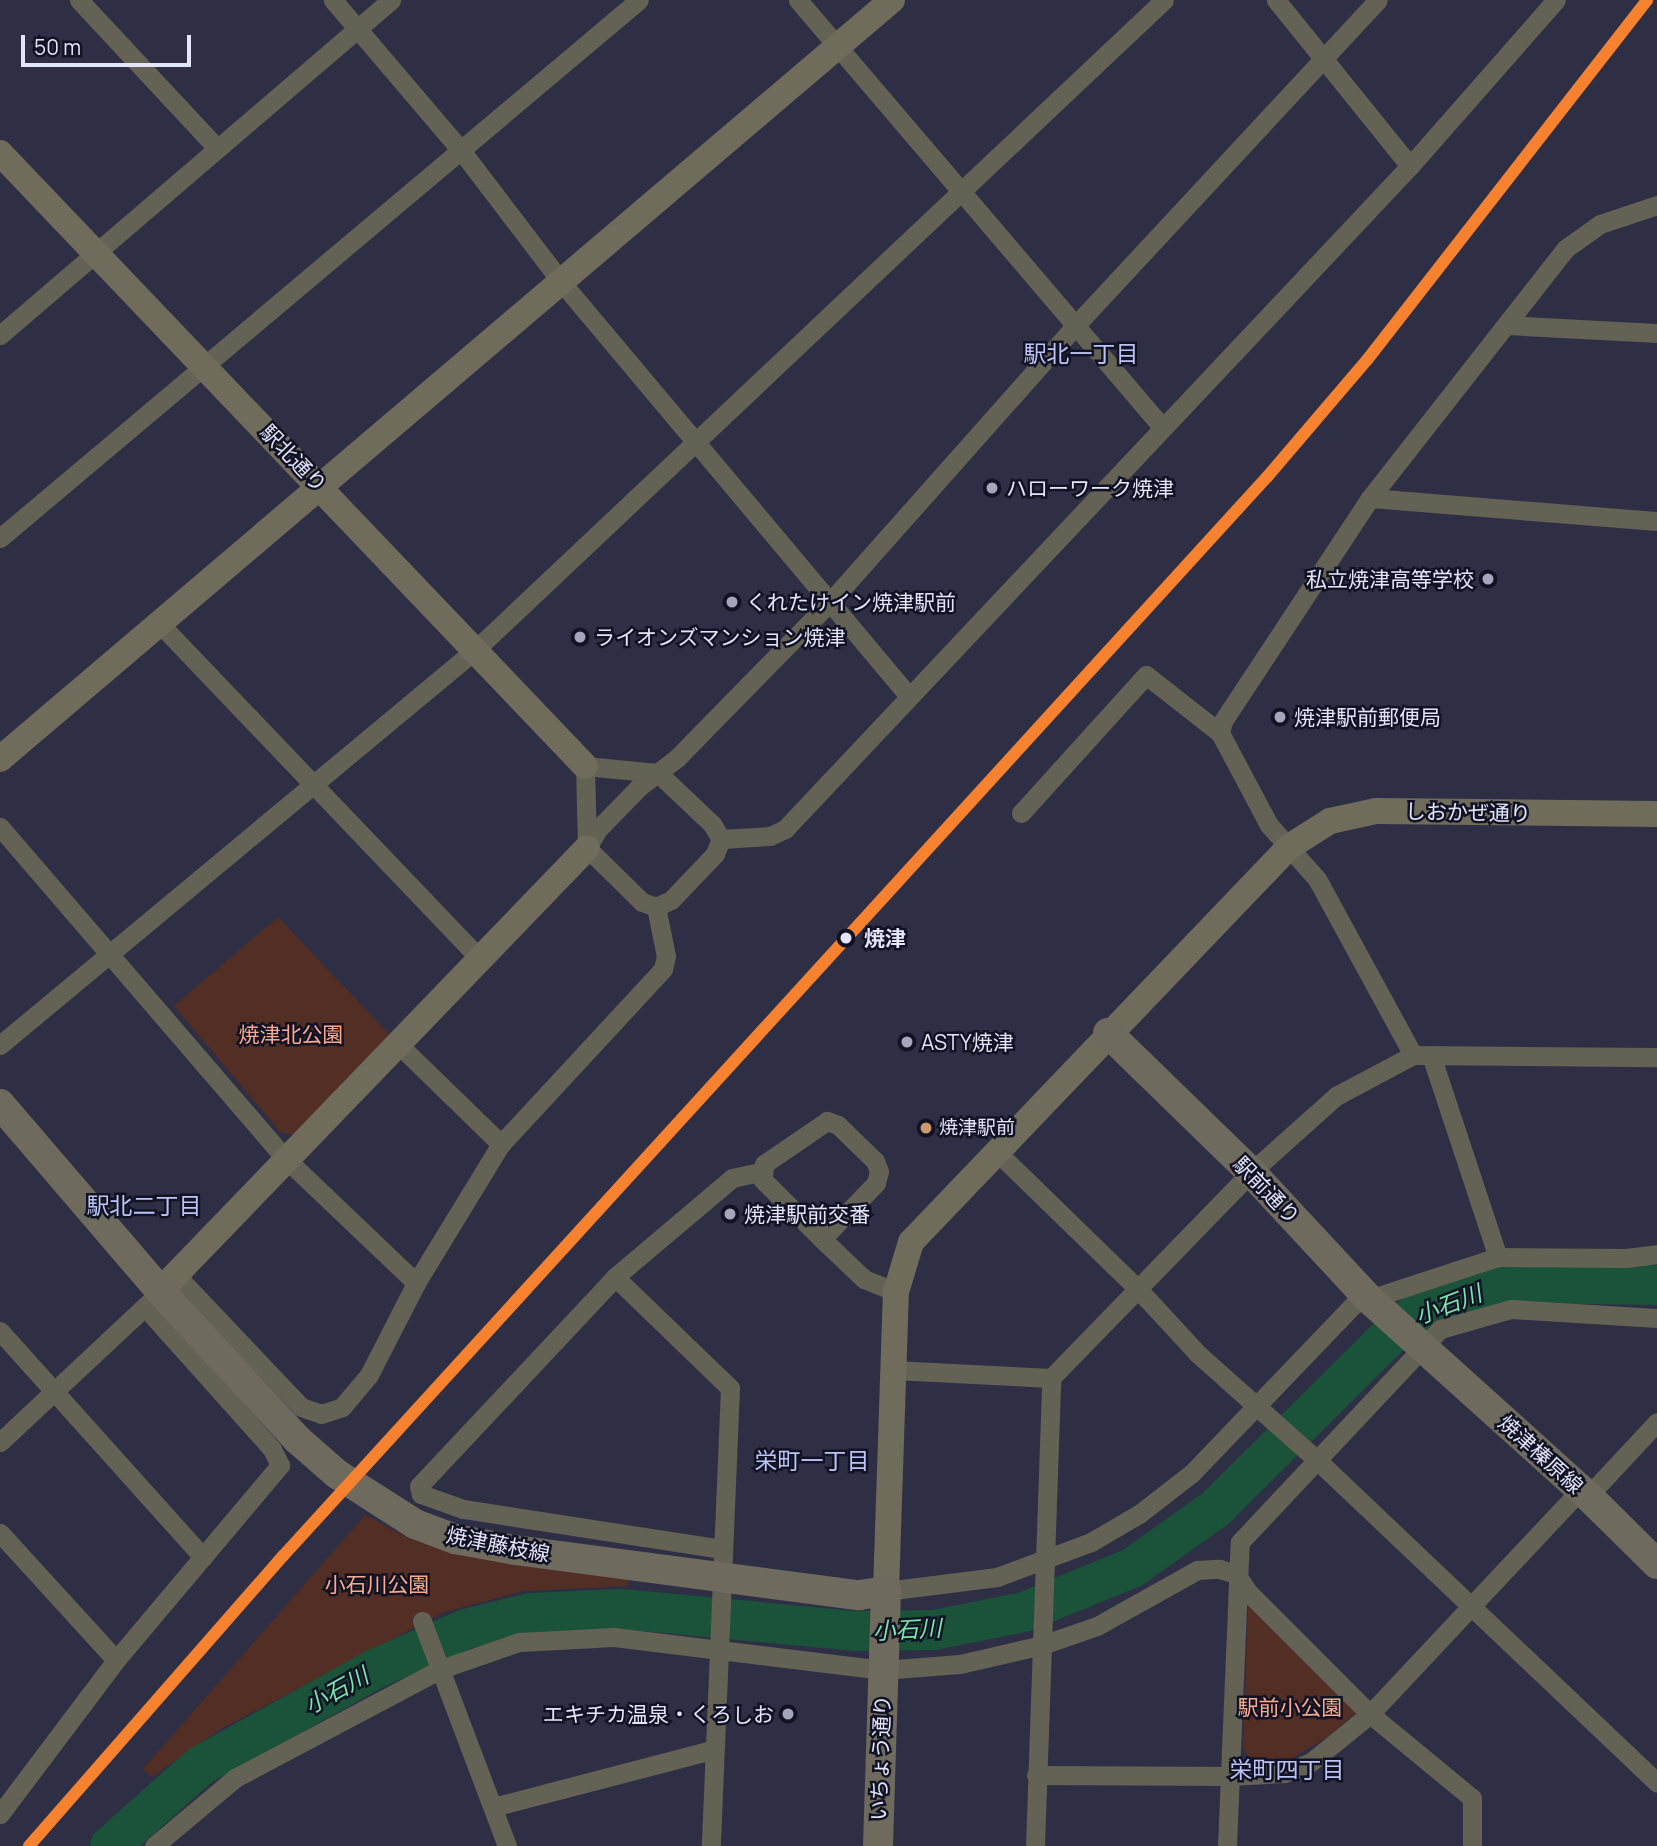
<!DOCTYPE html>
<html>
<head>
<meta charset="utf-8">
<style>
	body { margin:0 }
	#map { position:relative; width:1657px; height:1846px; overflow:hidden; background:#2e2f45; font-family:Manrope,"Noto Sans JP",sans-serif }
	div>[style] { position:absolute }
	.green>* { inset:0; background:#522e25 }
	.river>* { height:40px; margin:-20px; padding:0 20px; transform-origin:20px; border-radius:20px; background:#1a523a }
	.street>* { height:19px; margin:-9.5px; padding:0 9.5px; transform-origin:9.5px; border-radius:9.5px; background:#646155 }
	.secondary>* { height:26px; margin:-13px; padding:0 13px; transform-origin:13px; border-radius:13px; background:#706c5c }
	.primary>* { height:30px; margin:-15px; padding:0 15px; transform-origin:15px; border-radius:15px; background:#6e6a5d }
	.rail-1>* { height:12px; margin:-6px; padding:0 6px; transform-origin:6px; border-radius:6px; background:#f6822f }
	.dots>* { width:19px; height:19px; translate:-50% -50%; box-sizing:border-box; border:4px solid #111324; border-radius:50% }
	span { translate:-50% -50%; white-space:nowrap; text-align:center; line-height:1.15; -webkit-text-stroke:5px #111324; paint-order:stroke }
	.bus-label { font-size:19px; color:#e3e6fa }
	.left { translate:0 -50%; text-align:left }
	.street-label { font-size:21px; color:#e3e6fa }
	.poi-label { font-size:21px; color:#e3e6fa }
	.right { translate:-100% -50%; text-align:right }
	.stop-label { font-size:21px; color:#e3e6fa; font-weight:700 }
	.park-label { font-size:21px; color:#fcaa8f }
	.neighbourhood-label { font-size:23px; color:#bdc3f5 }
	.water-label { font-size:23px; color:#7ae6ad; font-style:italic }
	.scale { position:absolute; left:21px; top:35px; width:170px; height:32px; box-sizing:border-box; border:4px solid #e3e6fa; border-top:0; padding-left:9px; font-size:21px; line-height:24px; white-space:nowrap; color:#e3e6fa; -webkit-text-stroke:5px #111324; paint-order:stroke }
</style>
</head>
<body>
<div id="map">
	<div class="green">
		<div style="clip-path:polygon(278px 917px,391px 1036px,293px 1134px,281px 1133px,174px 1006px)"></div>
		<div style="clip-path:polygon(365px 1515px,408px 1538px,452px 1552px,627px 1578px,628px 1586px,523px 1591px,442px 1613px,219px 1730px,152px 1777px,143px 1769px)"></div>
		<div style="clip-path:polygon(1248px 1603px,1359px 1710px,1329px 1736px,1291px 1759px,1256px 1766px,1243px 1749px)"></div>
	</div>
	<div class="river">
		<div style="left:110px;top:1846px;width:120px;rotate:-41.6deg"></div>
		<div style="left:200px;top:1766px;width:202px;rotate:-29deg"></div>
		<div style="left:377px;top:1668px;width:97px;rotate:-23.7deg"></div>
		<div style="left:466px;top:1629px;width:67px;rotate:-13.8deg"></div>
		<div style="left:531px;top:1613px;width:91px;rotate:-2.5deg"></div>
		<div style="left:622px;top:1609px;width:235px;rotate:5.4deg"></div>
		<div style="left:856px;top:1631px;width:78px;rotate:-0.7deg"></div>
		<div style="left:934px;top:1630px;width:92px;rotate:-11.3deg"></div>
		<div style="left:1024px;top:1612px;width:117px;rotate:-22.2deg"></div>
		<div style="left:1132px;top:1568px;width:102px;rotate:-35.4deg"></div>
		<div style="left:1215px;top:1509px;width:264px;rotate:-44.8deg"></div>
		<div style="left:1402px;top:1323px;width:29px;rotate:-34deg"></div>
		<div style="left:1426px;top:1307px;width:86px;rotate:-16.1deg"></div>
		<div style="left:1509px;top:1283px;width:148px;rotate:0.8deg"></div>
	</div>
	<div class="street">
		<div style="left:79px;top:0;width:202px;rotate:47deg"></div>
		<div style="left:333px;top:0;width:196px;rotate:49.6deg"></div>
		<div style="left:460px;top:149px;width:170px;rotate:52.7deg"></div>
		<div style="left:563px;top:284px;width:537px;rotate:49.99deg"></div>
		<div style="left:798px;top:0;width:561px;rotate:49.55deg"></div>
		<div style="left:1276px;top:0;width:213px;rotate:51.1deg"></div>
		<div style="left:1507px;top:325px;width:150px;rotate:3.1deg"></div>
		<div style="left:0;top:335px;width:515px;rotate:-40.59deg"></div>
		<div style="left:1370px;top:498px;width:288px;rotate:4.6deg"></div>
		<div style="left:0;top:538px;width:835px;rotate:-40.1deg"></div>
		<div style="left:160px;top:624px;width:463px;rotate:46.3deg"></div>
		<div style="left:585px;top:766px;width:73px;rotate:5.5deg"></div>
		<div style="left:658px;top:773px;width:74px;rotate:43.4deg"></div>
		<div style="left:712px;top:824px;width:17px;rotate:59deg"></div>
		<div style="left:721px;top:839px;width:16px;rotate:112deg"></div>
		<div style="left:715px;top:854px;width:64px;rotate:133.7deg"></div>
		<div style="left:671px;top:900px;width:17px;rotate:155deg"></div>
		<div style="left:656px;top:907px;width:15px;rotate:-160deg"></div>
		<div style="left:642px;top:902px;width:77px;rotate:-135.5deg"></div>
		<div style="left:587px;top:848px;width:82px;rotate:-91.4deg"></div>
		<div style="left:1021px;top:813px;width:186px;rotate:-47.8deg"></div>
		<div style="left:1146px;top:675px;width:94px;rotate:38.1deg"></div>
		<div style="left:0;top:827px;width:438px;rotate:49.3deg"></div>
		<div style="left:286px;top:1159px;width:180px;rotate:43.6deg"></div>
		<div style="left:721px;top:839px;width:49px;rotate:-3.5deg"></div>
		<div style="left:770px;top:836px;width:17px;rotate:-25deg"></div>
		<div style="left:785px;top:829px;width:911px;rotate:-46.69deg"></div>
		<div style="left:1410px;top:166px;width:221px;rotate:-48.7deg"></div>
		<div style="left:587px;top:848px;width:22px;rotate:-60deg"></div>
		<div style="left:598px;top:829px;width:59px;rotate:-45.7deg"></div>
		<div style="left:639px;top:787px;width:48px;rotate:-37.3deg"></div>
		<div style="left:677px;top:758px;width:219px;rotate:-45.6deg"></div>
		<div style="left:830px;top:602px;width:368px;rotate:-48.4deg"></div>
		<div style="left:1074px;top:327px;width:446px;rotate:-47.1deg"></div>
		<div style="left:398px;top:1044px;width:144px;rotate:44.2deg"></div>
		<div style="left:0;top:1045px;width:618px;rotate:-39.75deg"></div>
		<div style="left:475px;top:650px;width:947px;rotate:-43.33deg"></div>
		<div style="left:1413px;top:1055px;width:200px;rotate:-118.6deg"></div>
		<div style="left:1317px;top:879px;width:72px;rotate:-131.6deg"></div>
		<div style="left:1269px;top:825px;width:104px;rotate:-118deg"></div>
		<div style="left:1220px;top:733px;width:12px;rotate:-76deg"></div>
		<div style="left:1223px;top:721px;width:267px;rotate:-56.6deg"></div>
		<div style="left:1370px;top:498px;width:316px;rotate:-51.9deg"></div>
		<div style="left:1565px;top:249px;width:43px;rotate:-35.5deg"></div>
		<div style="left:1600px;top:224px;width:60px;rotate:-18.4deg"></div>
		<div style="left:1432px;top:1058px;width:210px;rotate:71.7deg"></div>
		<div style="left:995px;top:1150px;width:199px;rotate:44.2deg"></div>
		<div style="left:1138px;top:1289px;width:88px;rotate:47.3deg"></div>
		<div style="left:1198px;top:1354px;width:159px;rotate:41.7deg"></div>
		<div style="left:1317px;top:1460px;width:469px;rotate:43.5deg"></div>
		<div style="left:822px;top:1239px;width:78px;rotate:-46deg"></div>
		<div style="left:876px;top:1183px;width:12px;rotate:-76deg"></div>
		<div style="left:879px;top:1171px;width:11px;rotate:-112deg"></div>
		<div style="left:875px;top:1161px;width:52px;rotate:-135.8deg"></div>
		<div style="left:838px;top:1125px;width:12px;rotate:-160deg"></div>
		<div style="left:827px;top:1121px;width:76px;rotate:145.7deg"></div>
		<div style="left:764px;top:1164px;width:16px;rotate:94deg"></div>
		<div style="left:763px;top:1180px;width:83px;rotate:45deg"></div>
		<div style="left:822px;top:1239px;width:58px;rotate:43.6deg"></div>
		<div style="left:864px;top:1279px;width:35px;rotate:22deg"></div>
		<div style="left:175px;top:1274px;width:183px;rotate:46.5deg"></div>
		<div style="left:301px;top:1407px;width:21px;rotate:19deg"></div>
		<div style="left:321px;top:1414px;width:22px;rotate:-18deg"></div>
		<div style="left:342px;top:1407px;width:42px;rotate:-49.8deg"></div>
		<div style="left:369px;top:1375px;width:103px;rotate:-62.9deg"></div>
		<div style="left:416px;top:1283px;width:163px;rotate:-58.6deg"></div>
		<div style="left:501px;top:1144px;width:238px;rotate:-47.2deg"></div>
		<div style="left:663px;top:969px;width:13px;rotate:-77deg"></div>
		<div style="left:666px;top:956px;width:50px;rotate:-101.5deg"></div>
		<div style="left:615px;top:1277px;width:160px;rotate:44deg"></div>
		<div style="left:730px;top:1388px;width:458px;rotate:92.4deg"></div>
		<div style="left:0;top:1331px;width:304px;rotate:48.1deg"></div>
		<div style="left:893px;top:1370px;width:158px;rotate:2.9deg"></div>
		<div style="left:1051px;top:1378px;width:287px;rotate:-45.8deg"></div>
		<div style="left:1251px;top:1172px;width:114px;rotate:-41.8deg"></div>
		<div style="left:1336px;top:1096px;width:87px;rotate:-28deg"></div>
		<div style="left:1413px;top:1055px;width:244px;rotate:0.5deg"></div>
		<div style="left:0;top:1442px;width:209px;rotate:-43.1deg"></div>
		<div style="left:1588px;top:1496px;width:101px;rotate:-47deg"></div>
		<div style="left:0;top:1533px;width:172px;rotate:47.6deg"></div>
		<div style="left:722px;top:1549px;width:262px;rotate:-171.2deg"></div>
		<div style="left:463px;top:1509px;width:45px;rotate:-160.3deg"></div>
		<div style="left:421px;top:1494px;width:8px;rotate:-104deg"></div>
		<div style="left:419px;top:1486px;width:287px;rotate:-46.8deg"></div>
		<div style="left:615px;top:1277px;width:153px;rotate:-40.2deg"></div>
		<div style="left:732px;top:1178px;width:30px;rotate:-12deg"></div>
		<div style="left:886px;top:1591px;width:112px;rotate:-7.2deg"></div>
		<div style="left:997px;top:1577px;width:100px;rotate:-20.4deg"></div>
		<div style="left:1091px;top:1542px;width:56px;rotate:-30.3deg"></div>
		<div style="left:1139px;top:1514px;width:67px;rotate:-37.7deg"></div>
		<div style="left:1192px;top:1473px;width:234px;rotate:-46.2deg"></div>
		<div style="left:1354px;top:1304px;width:151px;rotate:-18.1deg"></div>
		<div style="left:1498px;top:1257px;width:128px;rotate:0.4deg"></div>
		<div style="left:1626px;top:1258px;width:31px;rotate:-7deg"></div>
		<div style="left:422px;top:1621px;width:241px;rotate:69.3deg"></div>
		<div style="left:1036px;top:1775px;width:194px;rotate:0.3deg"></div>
		<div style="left:1230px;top:1776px;width:55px;rotate:-3.1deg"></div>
		<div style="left:1285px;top:1773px;width:28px;rotate:-23deg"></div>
		<div style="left:1311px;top:1762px;width:76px;rotate:-39.1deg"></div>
		<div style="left:1370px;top:1714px;width:308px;rotate:-46.8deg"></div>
		<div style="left:493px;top:1807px;width:226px;rotate:-14.6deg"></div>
		<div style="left:0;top:1814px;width:193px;rotate:-53deg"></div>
		<div style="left:116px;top:1660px;width:255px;rotate:-49.9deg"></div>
		<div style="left:280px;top:1465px;width:18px;rotate:-117deg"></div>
		<div style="left:272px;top:1449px;width:189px;rotate:-131.8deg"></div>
		<div style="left:154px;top:1846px;width:106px;rotate:-40deg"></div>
		<div style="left:235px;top:1778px;width:233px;rotate:-27.9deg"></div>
		<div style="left:441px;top:1669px;width:83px;rotate:-19.1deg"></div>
		<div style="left:519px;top:1642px;width:95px;rotate:-3deg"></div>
		<div style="left:614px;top:1637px;width:271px;rotate:7deg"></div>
		<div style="left:883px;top:1670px;width:77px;rotate:-4.5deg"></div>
		<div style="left:960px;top:1664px;width:84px;rotate:-13deg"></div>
		<div style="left:1042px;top:1645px;width:58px;rotate:-19.1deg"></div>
		<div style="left:1097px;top:1626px;width:115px;rotate:-29.2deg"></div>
		<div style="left:1197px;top:1570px;width:22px;rotate:-3deg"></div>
		<div style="left:1219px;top:1569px;width:18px;rotate:16deg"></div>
		<div style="left:1236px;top:1574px;width:23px;rotate:56deg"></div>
		<div style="left:1249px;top:1593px;width:171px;rotate:45deg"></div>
		<div style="left:1370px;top:1714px;width:132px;rotate:39.5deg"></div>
		<div style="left:1472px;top:1798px;width:48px;rotate:90deg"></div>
		<div style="left:1035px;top:1846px;width:468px;rotate:-88deg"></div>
		<div style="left:1227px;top:1846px;width:304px;rotate:-87.6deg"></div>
		<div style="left:1240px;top:1542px;width:292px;rotate:-46.8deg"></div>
		<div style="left:1440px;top:1329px;width:74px;rotate:-15.7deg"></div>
		<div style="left:1511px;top:1309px;width:146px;rotate:3.5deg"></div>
	</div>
	<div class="secondary">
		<div style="left:0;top:153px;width:847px;rotate:46.34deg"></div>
		<div style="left:0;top:759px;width:1171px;rotate:-40.39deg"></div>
		<div style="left:160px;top:1291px;width:615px;rotate:-46.05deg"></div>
		<div style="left:886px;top:1591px;width:299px;rotate:-88.1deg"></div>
		<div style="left:896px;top:1292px;width:52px;rotate:-73.3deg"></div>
		<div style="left:911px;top:1242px;width:547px;rotate:-46.26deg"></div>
		<div style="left:1289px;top:847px;width:49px;rotate:-32.4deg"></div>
		<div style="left:1330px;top:821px;width:47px;rotate:-12.3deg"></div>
		<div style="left:1376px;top:811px;width:281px;rotate:0.6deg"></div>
	</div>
	<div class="primary">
		<div style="left:1108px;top:1033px;width:199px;rotate:44.2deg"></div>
		<div style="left:1251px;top:1172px;width:172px;rotate:47.1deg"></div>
		<div style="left:1368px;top:1298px;width:296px;rotate:42deg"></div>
		<div style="left:1588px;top:1496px;width:97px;rotate:44.6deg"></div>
		<div style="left:0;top:1104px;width:246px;rotate:49.4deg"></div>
		<div style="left:160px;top:1291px;width:203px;rotate:47.2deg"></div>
		<div style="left:298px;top:1440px;width:52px;rotate:41.1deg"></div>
		<div style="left:337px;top:1474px;width:93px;rotate:32.7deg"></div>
		<div style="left:415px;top:1524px;width:43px;rotate:20.6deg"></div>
		<div style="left:455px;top:1539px;width:61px;rotate:10.4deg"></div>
		<div style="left:515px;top:1550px;width:347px;rotate:7.5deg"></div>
		<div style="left:859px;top:1595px;width:27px;rotate:-8deg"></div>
		<div style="left:886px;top:1591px;width:255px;rotate:91.8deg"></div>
	</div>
	<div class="rail-1">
		<div style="left:29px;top:1846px;width:386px;rotate:-48.8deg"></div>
		<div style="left:283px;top:1556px;width:1460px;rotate:-47.64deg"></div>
		<div style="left:1267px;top:477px;width:154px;rotate:-49.5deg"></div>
		<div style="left:1367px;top:360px;width:456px;rotate:-52.1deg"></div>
	</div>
	<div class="dots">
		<div style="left:992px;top:488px;background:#a4a6bb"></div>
		<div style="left:1488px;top:579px;background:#a4a6bb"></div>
		<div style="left:732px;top:602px;background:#a4a6bb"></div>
		<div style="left:580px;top:637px;background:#a4a6bb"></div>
		<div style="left:1280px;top:717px;background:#a4a6bb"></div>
		<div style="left:846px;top:938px;background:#e3e6fa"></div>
		<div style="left:907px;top:1042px;background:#a4a6bb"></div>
		<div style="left:926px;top:1128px;background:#cd976f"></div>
		<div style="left:730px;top:1214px;background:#a4a6bb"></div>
		<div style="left:788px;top:1714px;background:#a4a6bb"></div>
	</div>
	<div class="bus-label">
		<span class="left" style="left:939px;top:1128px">焼津駅前</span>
	</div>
	<div class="street-label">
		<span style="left:294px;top:458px;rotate:46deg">駅北通り</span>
		<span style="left:1468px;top:812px;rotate:1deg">しおかぜ通り</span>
		<span style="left:1267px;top:1190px;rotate:46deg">駅前通り</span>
		<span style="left:1541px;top:1454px;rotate:42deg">焼津榛原線</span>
		<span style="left:498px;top:1544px;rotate:11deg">焼津藤枝線</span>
		<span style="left:880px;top:1758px;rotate:-88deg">いちょう通り</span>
	</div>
	<div class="poi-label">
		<span class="left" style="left:1006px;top:488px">ハローワーク焼津</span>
		<span class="right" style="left:1474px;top:579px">私立焼津高等学校</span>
		<span class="left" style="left:746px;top:602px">くれたけイン焼津駅前</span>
		<span class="left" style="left:594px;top:637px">ライオンズマンション焼津</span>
		<span class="left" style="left:1294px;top:717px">焼津駅前郵便局</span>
		<span class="left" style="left:921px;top:1042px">ASTY焼津</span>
		<span class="left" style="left:744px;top:1214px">焼津駅前交番</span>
		<span class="right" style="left:774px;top:1714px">エキチカ温泉・くろしお</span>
	</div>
	<div class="stop-label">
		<span class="left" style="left:864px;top:938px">焼津</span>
	</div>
	<div class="park-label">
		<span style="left:291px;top:1034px">焼津北公園</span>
		<span style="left:377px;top:1584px">小石川公園</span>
		<span style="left:1290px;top:1707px">駅前小公園</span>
	</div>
	<div class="neighbourhood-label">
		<span style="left:1081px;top:353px">駅北一丁目</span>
		<span style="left:144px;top:1205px">駅北二丁目</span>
		<span style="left:812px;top:1460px">栄町一丁目</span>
		<span style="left:1287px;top:1769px">栄町四丁目</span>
	</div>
	<div class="water-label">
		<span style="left:1448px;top:1304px;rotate:-21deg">小石川</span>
		<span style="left:907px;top:1629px;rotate:-3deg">小石川</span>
		<span style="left:336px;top:1690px;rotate:-29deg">小石川</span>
	</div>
	<div class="scale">50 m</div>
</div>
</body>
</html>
